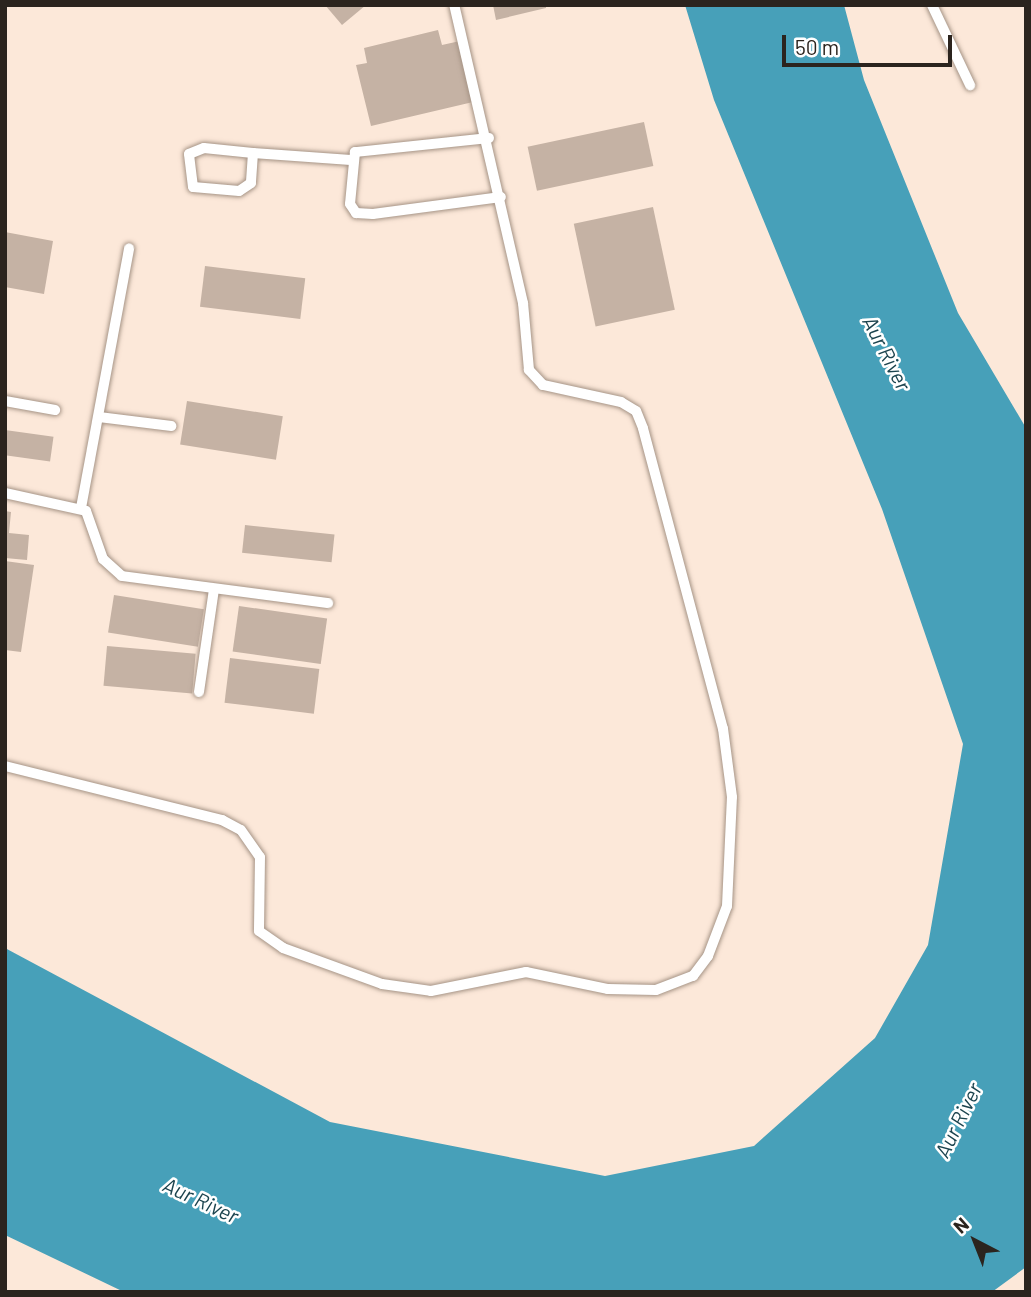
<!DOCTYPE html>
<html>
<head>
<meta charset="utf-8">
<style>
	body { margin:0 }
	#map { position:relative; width:1031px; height:1297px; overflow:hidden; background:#fce8d9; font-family:Barlow,sans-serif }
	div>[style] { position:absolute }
	.water>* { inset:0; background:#47a0b9 }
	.building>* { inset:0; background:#c5b2a4; transform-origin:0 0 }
	.roads { filter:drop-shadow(0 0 2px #a69486) drop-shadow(0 0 2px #a69486) }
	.service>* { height:10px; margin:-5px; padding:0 5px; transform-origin:5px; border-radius:5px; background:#fff }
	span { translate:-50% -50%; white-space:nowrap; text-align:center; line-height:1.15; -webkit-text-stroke:5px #fff; paint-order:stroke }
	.water-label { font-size:21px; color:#1c444f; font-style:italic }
	.frame { position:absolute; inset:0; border:7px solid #2b241e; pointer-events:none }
	.north { position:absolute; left:940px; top:1206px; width:70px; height:70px; -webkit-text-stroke:5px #fff; paint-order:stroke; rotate:318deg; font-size:19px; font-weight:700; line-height:28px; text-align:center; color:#2b241e }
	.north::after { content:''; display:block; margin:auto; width:24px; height:32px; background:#2b241e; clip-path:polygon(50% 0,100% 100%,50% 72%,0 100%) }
	.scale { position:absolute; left:782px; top:35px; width:170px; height:32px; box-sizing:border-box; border:4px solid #2b241e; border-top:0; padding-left:9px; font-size:21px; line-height:24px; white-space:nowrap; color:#2b241e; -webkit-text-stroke:5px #fff; paint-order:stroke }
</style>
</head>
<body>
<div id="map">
	<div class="water">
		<div style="clip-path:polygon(685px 5px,844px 5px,864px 80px,958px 313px,1026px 428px,1026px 1267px,992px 1292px,124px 1292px,5px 1235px,5px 948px,330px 1122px,605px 1176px,754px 1146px,875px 1038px,928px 945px,963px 744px,882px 509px,714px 100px)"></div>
	</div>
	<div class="building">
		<div style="clip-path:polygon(325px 5px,366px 5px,342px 25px)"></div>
		<div style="clip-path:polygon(493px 5px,546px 5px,546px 8px,496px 20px)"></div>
		<div style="clip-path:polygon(438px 30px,442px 45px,460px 41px,473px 102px,371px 126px,356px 65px,367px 63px,364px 48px)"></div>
		<div style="left:644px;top:122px;width:45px;height:119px;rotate:78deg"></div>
		<div style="left:653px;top:207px;width:105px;height:81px;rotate:78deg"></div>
		<div style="clip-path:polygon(5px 232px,53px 241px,44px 294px,5px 287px)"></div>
		<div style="left:205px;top:266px;width:101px;height:41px;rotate:7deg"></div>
		<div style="left:187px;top:401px;width:97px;height:44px;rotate:9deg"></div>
		<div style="left:5px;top:430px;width:49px;height:25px;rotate:8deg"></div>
		<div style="clip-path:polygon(5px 511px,11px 512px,9px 533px,29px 535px,27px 560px,5px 558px)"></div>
		<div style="left:245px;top:525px;width:90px;height:28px;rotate:6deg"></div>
		<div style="clip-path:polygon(5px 561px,34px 565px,21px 652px,5px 650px)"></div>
		<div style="left:114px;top:595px;width:91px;height:38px;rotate:9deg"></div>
		<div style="left:239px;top:606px;width:89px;height:46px;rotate:8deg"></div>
		<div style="left:107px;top:646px;width:89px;height:40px;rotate:5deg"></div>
		<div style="left:230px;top:658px;width:90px;height:45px;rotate:7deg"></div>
	</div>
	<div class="roads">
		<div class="service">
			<div style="left:932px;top:5px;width:89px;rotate:64.6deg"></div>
			<div style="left:489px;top:138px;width:135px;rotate:174deg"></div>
			<div style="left:355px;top:152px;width:52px;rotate:95.5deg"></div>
			<div style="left:350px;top:204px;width:11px;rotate:56deg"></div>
			<div style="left:356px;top:213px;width:17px;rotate:3deg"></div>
			<div style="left:373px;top:214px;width:129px;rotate:-7.6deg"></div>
			<div style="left:204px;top:148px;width:49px;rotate:5.8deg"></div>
			<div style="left:253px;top:153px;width:30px;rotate:94deg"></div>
			<div style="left:251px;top:183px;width:14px;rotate:146deg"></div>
			<div style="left:239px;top:191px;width:46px;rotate:-175deg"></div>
			<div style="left:193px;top:187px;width:33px;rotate:-97deg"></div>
			<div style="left:189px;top:154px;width:16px;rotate:-22deg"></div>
			<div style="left:253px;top:153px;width:98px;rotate:4.1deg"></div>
			<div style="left:5px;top:401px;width:51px;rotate:10.2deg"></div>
			<div style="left:99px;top:417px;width:73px;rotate:7.1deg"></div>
			<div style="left:5px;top:493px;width:83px;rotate:12.5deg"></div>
			<div style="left:86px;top:511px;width:51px;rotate:70.5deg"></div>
			<div style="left:103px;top:559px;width:25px;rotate:42deg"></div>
			<div style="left:122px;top:576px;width:208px;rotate:7.5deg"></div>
			<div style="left:81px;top:508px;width:264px;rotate:-79.5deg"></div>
			<div style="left:199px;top:692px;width:104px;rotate:-81.7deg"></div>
			<div style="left:5px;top:766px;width:224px;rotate:14deg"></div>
			<div style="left:222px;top:820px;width:21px;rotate:28deg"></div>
			<div style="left:241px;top:830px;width:33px;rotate:55deg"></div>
			<div style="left:260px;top:857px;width:74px;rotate:90.8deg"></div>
			<div style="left:259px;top:931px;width:29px;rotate:35deg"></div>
			<div style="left:283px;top:948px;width:105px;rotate:20deg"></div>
			<div style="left:382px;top:984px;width:49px;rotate:8.1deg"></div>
			<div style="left:431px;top:991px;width:97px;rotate:-11.3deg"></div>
			<div style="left:526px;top:972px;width:84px;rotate:11.7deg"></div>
			<div style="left:608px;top:989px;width:48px;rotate:1.2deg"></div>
			<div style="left:656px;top:990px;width:40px;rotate:-21deg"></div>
			<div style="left:693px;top:976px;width:25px;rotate:-53deg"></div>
			<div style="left:708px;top:956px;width:53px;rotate:-69.2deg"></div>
			<div style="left:727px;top:906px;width:109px;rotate:-87.4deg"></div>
			<div style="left:732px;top:797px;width:69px;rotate:-97.5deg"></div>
			<div style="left:723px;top:729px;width:311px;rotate:-104.9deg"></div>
			<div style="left:643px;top:428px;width:18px;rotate:-112deg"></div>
			<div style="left:636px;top:411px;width:17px;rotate:-149deg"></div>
			<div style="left:621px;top:402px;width:80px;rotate:-167.7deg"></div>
			<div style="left:543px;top:385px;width:21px;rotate:-133deg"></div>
			<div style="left:529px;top:370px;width:67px;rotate:-95.1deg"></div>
			<div style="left:523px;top:303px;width:306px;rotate:-103deg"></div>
		</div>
	</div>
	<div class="water-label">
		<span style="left:887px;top:353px;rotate:63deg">Aur River</span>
		<span style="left:958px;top:1120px;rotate:-64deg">Aur River</span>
		<span style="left:201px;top:1200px;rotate:25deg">Aur River</span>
	</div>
	<div class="frame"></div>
	<div class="north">N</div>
	<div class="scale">50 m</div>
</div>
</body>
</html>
